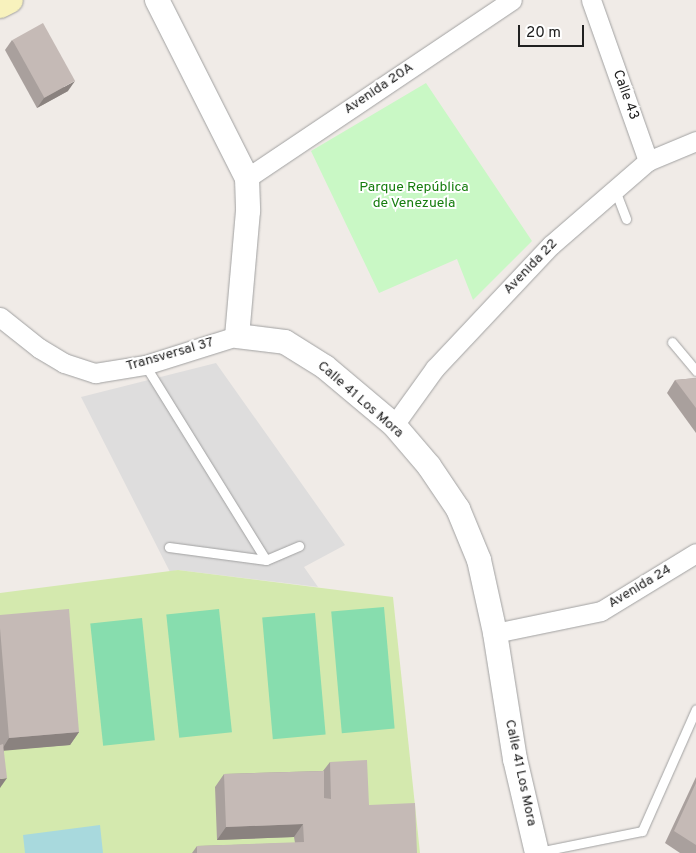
<!DOCTYPE html>
<html>
<head>
<meta charset="utf-8">
<style>
	body { margin:0 }
	#map { position:relative; width:696px; height:853px; overflow:hidden; background:#f0ebe7; font-family:Overpass,sans-serif }
	div>[style] { position:absolute }
	.residential>* { inset:0; background:#dedddd }
	.grass>* { inset:0; background:#d4e9ae }
	.park>* { inset:0; background:#c9f8c5 }
	.pitch>* { inset:0; background:#87ddae; transform-origin:0 0 }
	.water>* { inset:0; background:#a8d9dd }
	.roads { filter:drop-shadow(0 0 1px #a1a1a1) drop-shadow(0 0 1px #a1a1a1) }
	.service>* { height:9px; margin:-4.5px; padding:0 4.5px; transform-origin:4.5px; border-radius:4.5px; background:#fff }
	.minor>* { height:19px; margin:-9.5px; padding:0 9.5px; transform-origin:9.5px; border-radius:9.5px; background:#fff }
	.tertiary>* { height:24px; margin:-12px; padding:0 12px; transform-origin:12px; border-radius:12px; background:#fff }
	.secondary>* { height:26px; margin:-13px; padding:0 13px; transform-origin:13px; border-radius:13px; background:#f8f2bd }
	.wall>* { inset:0; background:#a9a09d }
	.shaded-wall>* { inset:0; background:#8a827f }
	.building>* { inset:0; background:#c5bab6; transform-origin:0 0 }
	span { translate:-50% -50%; white-space:nowrap; text-align:center; line-height:1.15; -webkit-text-stroke:4px #fff; paint-order:stroke }
	.street-label { font-size:14px; color:#202020 }
	.park-label { font-size:14px; color:#167d0e }
	.scale { position:absolute; left:518px; top:25px; width:66px; height:22px; box-sizing:border-box; border:2px solid #202020; border-top:0; padding-left:6px; font-size:15px; line-height:18px; white-space:nowrap; color:#202020; -webkit-text-stroke:4px #fff; paint-order:stroke }
</style>
</head>
<body>
<div id="map">
	<div class="residential">
		<div style="clip-path:polygon(216px 363px,345px 545px,304px 567px,318px 587px,178px 570px,170px 572px,81px 397px)"></div>
	</div>
	<div class="grass">
		<div style="clip-path:polygon(178px 570px,393px 597px,420px 853px,0 853px,0 593px)"></div>
	</div>
	<div class="park">
		<div style="clip-path:polygon(426px 83px,532px 241px,473px 300px,457px 259px,379px 293px,311px 151px)"></div>
	</div>
	<div class="pitch">
		<div style="left:384px;top:607px;width:122px;height:53px;rotate:85deg"></div>
		<div style="left:219px;top:609px;width:124px;height:53px;rotate:84deg"></div>
		<div style="left:315px;top:613px;width:122px;height:53px;rotate:85deg"></div>
		<div style="left:142px;top:618px;width:123px;height:52px;rotate:84deg"></div>
	</div>
	<div class="water">
		<div style="clip-path:polygon(100px 825px,103px 853px,25px 853px,23px 835px)"></div>
	</div>
	<div class="roads">
		<div class="service">
			<div style="left:615px;top:190px;width:31px;rotate:69deg"></div>
			<div style="left:672px;top:342px;width:38px;rotate:50deg"></div>
			<div style="left:145px;top:365px;width:229px;rotate:58.2deg"></div>
			<div style="left:266px;top:560px;width:98px;rotate:-172.4deg"></div>
			<div style="left:266px;top:560px;width:36px;rotate:-23deg"></div>
			<div style="left:538px;top:852px;width:106px;rotate:-11.4deg"></div>
			<div style="left:642px;top:831px;width:133px;rotate:-66.1deg"></div>
		</div>
		<div class="minor">
			<div style="left:591px;top:0;width:171px;rotate:70.5deg"></div>
			<div style="left:247px;top:178px;width:319px;rotate:-33.9deg"></div>
			<div style="left:0;top:317px;width:50px;rotate:38.5deg"></div>
			<div style="left:39px;top:348px;width:29px;rotate:31deg"></div>
			<div style="left:64px;top:363px;width:33px;rotate:18deg"></div>
			<div style="left:95px;top:373px;width:51px;rotate:-9.1deg"></div>
			<div style="left:145px;top:365px;width:96px;rotate:-17.5deg"></div>
			<div style="left:394px;top:425px;width:70px;rotate:-54.3deg"></div>
			<div style="left:435px;top:368px;width:169px;rotate:-46.7deg"></div>
			<div style="left:551px;top:245px;width:128px;rotate:-40.9deg"></div>
			<div style="left:648px;top:161px;width:52px;rotate:-22.6deg"></div>
			<div style="left:495px;top:633px;width:108px;rotate:-11.7deg"></div>
			<div style="left:601px;top:611px;width:111px;rotate:-31.4deg"></div>
		</div>
		<div class="tertiary">
			<div style="left:157px;top:0;width:199px;rotate:63.2deg"></div>
			<div style="left:247px;top:178px;width:33px;rotate:88deg"></div>
			<div style="left:248px;top:211px;width:125px;rotate:95deg"></div>
			<div style="left:237px;top:336px;width:48px;rotate:7.1deg"></div>
			<div style="left:285px;top:342px;width:47px;rotate:32deg"></div>
			<div style="left:325px;top:367px;width:90px;rotate:40deg"></div>
			<div style="left:394px;top:425px;width:54px;rotate:49.5deg"></div>
			<div style="left:429px;top:466px;width:52px;rotate:56deg"></div>
			<div style="left:458px;top:509px;width:55px;rotate:67.6deg"></div>
			<div style="left:479px;top:560px;width:75px;rotate:77.6deg"></div>
			<div style="left:495px;top:633px;width:128px;rotate:81deg"></div>
			<div style="left:515px;top:759px;width:97px;rotate:76.8deg"></div>
		</div>
		<div class="secondary">
			<div style="left:0;top:5px;width:11px;rotate:-27deg"></div>
		</div>
	</div>
	<div class="wall">
		<div style="clip-path:polygon(12px 40px,68px 91px,37px 108px,5px 50px)"></div>
		<div style="clip-path:polygon(696px 378px,696px 433px,667px 393px,675px 380px)"></div>
		<div style="clip-path:polygon(0 615px,79px 732px,70px 745px,4px 750px,0 788px)"></div>
		<div style="clip-path:polygon(330px 762px,369px 805px,417px 853px,192px 853px,197px 846px,295px 843px,294px 837px,217px 840px,215px 787px,224px 774px,323px 771px)"></div>
		<div style="clip-path:polygon(696px 777px,696px 853px,680px 853px,665px 843px)"></div>
	</div>
	<div class="shaded-wall">
		<div style="clip-path:polygon(75px 81px,68px 91px,37px 108px,44px 98px)"></div>
		<div style="clip-path:polygon(79px 732px,70px 745px,1px 751px,9px 738px)"></div>
		<div style="clip-path:polygon(7px 778px,0 788px,0 779px)"></div>
		<div style="clip-path:polygon(303px 824px,294px 837px,217px 840px,226px 827px)"></div>
	</div>
	<div class="building">
		<div style="left:43px;top:23px;width:66px;height:35px;rotate:61deg"></div>
		<div style="clip-path:polygon(696px 378px,696px 408px,675px 380px)"></div>
		<div style="clip-path:polygon(69px 609px,79px 732px,9px 738px,0 628px,0 615px)"></div>
		<div style="clip-path:polygon(3px 744px,7px 778px,0 779px,0 745px)"></div>
		<div style="clip-path:polygon(367px 760px,369px 805px,415px 803px,417px 853px,197px 853px,197px 846px,304px 842px,303px 824px,226px 827px,224px 774px,324px 771px,324px 798px,331px 799px,330px 762px)"></div>
		<div style="clip-path:polygon(696px 783px,696px 845px,674px 831px)"></div>
	</div>
	<div class="street-label">
		<span style="left:379px;top:89px;rotate:-34deg">Avenida 20A</span>
		<span style="left:625px;top:95px;rotate:70deg">Calle 43</span>
		<span style="left:531px;top:267px;rotate:-46deg">Avenida 22</span>
		<span style="left:170px;top:355px;rotate:-16deg">Transversal 37</span>
		<span style="left:360px;top:400px;rotate:41deg">Calle 41 Los Mora</span>
		<span style="left:640px;top:587px;rotate:-31deg">Avenida 24</span>
		<span style="left:520px;top:773px;rotate:78deg">Calle 41 Los Mora</span>
	</div>
	<div class="park-label">
		<span style="left:414px;top:196px">Parque República<br>de Venezuela</span>
	</div>
	<div class="scale">20 m</div>
</div>
</body>
</html>
